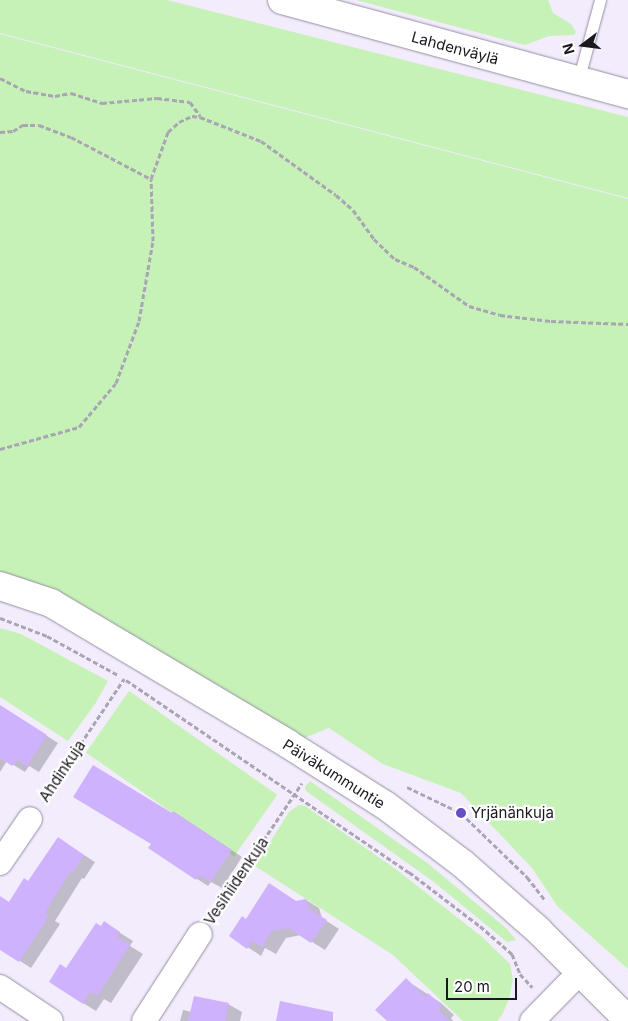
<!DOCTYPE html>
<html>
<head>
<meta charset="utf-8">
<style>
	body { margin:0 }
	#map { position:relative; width:628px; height:1021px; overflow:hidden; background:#f2ecfd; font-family:Inter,sans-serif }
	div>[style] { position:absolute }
	.green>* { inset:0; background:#c6f1b7; transform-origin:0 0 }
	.shadow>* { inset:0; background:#0003 }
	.building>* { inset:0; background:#cfb2fe }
	.path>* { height:3px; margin-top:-1.5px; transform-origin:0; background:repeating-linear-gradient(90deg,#aaa5b3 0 5px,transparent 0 7.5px) }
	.roads { filter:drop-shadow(0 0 1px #958ea1) drop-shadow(0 0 1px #958ea1) }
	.service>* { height:11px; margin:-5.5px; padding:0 5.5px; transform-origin:5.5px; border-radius:5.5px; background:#fff }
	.minor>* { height:24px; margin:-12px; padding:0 12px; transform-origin:12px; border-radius:12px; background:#fff }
	.tertiary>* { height:28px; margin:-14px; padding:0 14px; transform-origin:14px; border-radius:14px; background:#fff }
	.motorway>* { height:28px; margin:-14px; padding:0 14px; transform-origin:14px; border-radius:14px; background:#fff }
	.dots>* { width:14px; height:14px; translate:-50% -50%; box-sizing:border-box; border:2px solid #fff; border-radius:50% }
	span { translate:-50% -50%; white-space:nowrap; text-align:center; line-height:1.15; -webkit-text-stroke:4.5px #fff; paint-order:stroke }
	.street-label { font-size:15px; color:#1b1820 }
	.poi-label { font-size:15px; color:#1b1820 }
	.left { translate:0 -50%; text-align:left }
	.north { position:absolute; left:558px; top:20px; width:50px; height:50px; -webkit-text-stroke:4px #fff; paint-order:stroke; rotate:255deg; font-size:14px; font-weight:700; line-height:20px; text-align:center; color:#1b1820 }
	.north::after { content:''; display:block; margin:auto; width:18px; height:22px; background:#1b1820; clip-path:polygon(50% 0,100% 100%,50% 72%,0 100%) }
	.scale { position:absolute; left:446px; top:978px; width:71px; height:22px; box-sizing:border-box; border:2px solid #1b1820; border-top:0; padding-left:6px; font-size:15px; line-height:18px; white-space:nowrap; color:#1b1820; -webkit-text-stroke:4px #fff; paint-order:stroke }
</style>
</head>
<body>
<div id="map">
	<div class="green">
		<div style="clip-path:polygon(0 0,167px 0,628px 117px,628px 198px,0 33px)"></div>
		<div style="clip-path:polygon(356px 0,548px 0,553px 13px,571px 24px,576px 32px,574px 35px,549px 36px,525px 45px)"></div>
		<div style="clip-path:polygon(0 34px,628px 199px,628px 969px,558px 907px,532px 868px,461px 793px,383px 764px,329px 728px,288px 744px,0 586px)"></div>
		<div style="clip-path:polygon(0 628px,21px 634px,108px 681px,95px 704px,68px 741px,0 697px)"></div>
		<div style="left:129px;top:691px;width:181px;height:75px;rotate:35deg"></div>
		<div style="clip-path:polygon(310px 781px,426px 862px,506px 928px,516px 940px,507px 942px,434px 882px,306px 791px,305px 787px)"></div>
		<div style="clip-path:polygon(299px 805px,305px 806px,397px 870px,482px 937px,510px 964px,513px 980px,509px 999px,502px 1015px,497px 1021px,463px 1021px,393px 955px,255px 866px,289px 812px)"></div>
	</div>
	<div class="shadow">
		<div style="clip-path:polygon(0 706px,58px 743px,39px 772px,29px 766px,25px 772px,7px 761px,0 772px)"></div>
		<div style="clip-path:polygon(174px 812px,242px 857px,222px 888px,211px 882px,208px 886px,150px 848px)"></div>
		<div style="clip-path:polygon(70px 846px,95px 862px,84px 879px,82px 878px,55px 921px,60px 924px,31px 968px,0 948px,0 916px,24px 880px,29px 883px)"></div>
		<div style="clip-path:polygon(306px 900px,319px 908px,322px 918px,339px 929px,325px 950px,301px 935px,286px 938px,276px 954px,265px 948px,261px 956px,231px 936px,246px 920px)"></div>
		<div style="clip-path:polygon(101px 928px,117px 931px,133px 941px,130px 946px,143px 954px,111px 1003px,104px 999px,96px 1011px,83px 1003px,67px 970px)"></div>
		<div style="clip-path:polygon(406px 980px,441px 1003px,454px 1015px,451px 1018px,453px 1021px,389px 1021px)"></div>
		<div style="clip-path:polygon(228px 1004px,242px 1012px,240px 1021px,180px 1021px,183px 1010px,192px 1012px)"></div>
	</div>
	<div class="building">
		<div style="clip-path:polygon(0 705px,47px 735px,27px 766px,17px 760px,12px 766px,0 758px)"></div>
		<div style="clip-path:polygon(93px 765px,172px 813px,173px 811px,232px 850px,210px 882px,200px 875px,196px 880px,148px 848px,151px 844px,73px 797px)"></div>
		<div style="clip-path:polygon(58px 837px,84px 855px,72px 873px,70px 872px,45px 913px,49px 916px,19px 962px,0 950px,0 896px,9px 902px,24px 878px,28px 881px)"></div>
		<div style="clip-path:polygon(269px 883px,296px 901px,306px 899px,309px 909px,327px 920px,311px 943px,288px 928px,272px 931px,262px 947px,252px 941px,247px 949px,229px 936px,242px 916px,246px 919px)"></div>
		<div style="clip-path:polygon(104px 921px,120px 932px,117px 937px,130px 945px,97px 996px,90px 992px,83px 1004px,49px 982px,60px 964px,66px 968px,96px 923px,101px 926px)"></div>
		<div style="clip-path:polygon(406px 978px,425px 997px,428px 993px,442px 1006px,438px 1010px,450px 1021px,387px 1021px,375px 1010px)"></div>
		<div style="clip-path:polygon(194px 996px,229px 1003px,225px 1021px,188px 1021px)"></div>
		<div style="clip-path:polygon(280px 1001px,333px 1012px,333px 1021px,276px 1021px)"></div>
	</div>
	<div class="path">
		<div style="left:0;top:78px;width:29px;rotate:27deg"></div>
		<div style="left:26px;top:91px;width:29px;rotate:10deg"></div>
		<div style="left:55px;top:96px;width:16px;rotate:-11deg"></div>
		<div style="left:71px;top:93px;width:33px;rotate:18deg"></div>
		<div style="left:102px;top:103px;width:55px;rotate:-5.2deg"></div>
		<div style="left:157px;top:98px;width:33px;rotate:7deg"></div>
		<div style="left:190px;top:102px;width:17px;rotate:54deg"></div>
		<div style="left:0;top:132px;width:13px;rotate:-4deg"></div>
		<div style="left:13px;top:131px;width:12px;rotate:-31deg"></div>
		<div style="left:23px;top:125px;width:16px"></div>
		<div style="left:39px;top:125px;width:34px;rotate:21deg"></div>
		<div style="left:71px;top:137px;width:90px;rotate:27.7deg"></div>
		<div style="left:0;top:449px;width:82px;rotate:-15.6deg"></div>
		<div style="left:79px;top:427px;width:57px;rotate:-49.9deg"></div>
		<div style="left:116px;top:383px;width:66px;rotate:-69.6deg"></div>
		<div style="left:139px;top:321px;width:81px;rotate:-80.1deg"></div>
		<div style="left:153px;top:241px;width:62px;rotate:-91.8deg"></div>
		<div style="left:151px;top:179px;width:50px;rotate:-70.1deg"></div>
		<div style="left:168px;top:132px;width:15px;rotate:-42deg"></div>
		<div style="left:179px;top:122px;width:14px;rotate:-25deg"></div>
		<div style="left:192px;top:116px;width:8px;rotate:7deg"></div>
		<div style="left:200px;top:117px;width:66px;rotate:21.5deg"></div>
		<div style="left:261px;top:141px;width:92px;rotate:35.8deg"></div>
		<div style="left:336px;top:195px;width:23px;rotate:41deg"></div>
		<div style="left:353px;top:210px;width:36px;rotate:54deg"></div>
		<div style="left:374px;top:239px;width:29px;rotate:44deg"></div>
		<div style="left:395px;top:259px;width:21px;rotate:23deg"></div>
		<div style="left:414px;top:267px;width:67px;rotate:35.3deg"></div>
		<div style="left:469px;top:306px;width:32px;rotate:16deg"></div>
		<div style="left:500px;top:315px;width:51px;rotate:6.7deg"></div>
		<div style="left:551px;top:321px;width:77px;rotate:2.2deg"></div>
		<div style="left:0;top:618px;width:50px;rotate:21deg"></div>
		<div style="left:47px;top:636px;width:81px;rotate:28.8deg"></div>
		<div style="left:126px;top:680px;width:342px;rotate:34.2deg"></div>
		<div style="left:409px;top:872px;width:89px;rotate:37.3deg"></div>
		<div style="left:480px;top:926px;width:43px;rotate:41.2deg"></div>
		<div style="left:512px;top:954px;width:22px;rotate:68deg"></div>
		<div style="left:520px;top:974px;width:18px;rotate:47deg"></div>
		<div style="left:407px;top:787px;width:60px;rotate:25.7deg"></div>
		<div style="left:461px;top:813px;width:92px;rotate:44.1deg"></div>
		<div style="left:527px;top:877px;width:29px;rotate:52deg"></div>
		<div style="left:43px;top:800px;width:146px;rotate:-56.2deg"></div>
		<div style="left:213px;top:915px;width:159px;rotate:-56deg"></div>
	</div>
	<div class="roads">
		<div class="service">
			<div style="left:578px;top:81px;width:84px;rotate:-74.8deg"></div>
		</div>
		<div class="minor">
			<div style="left:0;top:863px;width:53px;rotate:-55.7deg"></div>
			<div style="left:0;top:987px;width:61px;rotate:33.7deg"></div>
			<div style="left:144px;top:1021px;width:103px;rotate:-57.2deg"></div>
			<div style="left:532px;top:1021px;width:67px;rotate:-45.6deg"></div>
		</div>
		<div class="tertiary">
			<div style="left:0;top:586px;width:54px;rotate:18.4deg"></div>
			<div style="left:51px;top:603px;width:276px;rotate:30.7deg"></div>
			<div style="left:288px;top:744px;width:115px;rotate:32.2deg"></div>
			<div style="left:385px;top:805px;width:98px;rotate:37.1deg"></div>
			<div style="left:463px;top:864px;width:100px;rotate:41.3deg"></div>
			<div style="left:538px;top:930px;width:127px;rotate:45deg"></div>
		</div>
		<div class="motorway">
			<div style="left:282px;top:0;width:359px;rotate:15.2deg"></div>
		</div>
	</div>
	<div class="dots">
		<div style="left:461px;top:813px;background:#684dc6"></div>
	</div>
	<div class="street-label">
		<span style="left:455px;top:48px;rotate:15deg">Lahdenväylä</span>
		<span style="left:62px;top:771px;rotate:-56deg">Ahdinkuja</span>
		<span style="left:334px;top:774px;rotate:32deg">Päiväkummuntie</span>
		<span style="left:236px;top:881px;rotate:-56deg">Vesihiidenkuja</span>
	</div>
	<div class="poi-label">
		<span class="left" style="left:471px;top:813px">Yrjänänkuja</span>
	</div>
	<div class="north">N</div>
	<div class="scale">20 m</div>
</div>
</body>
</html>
